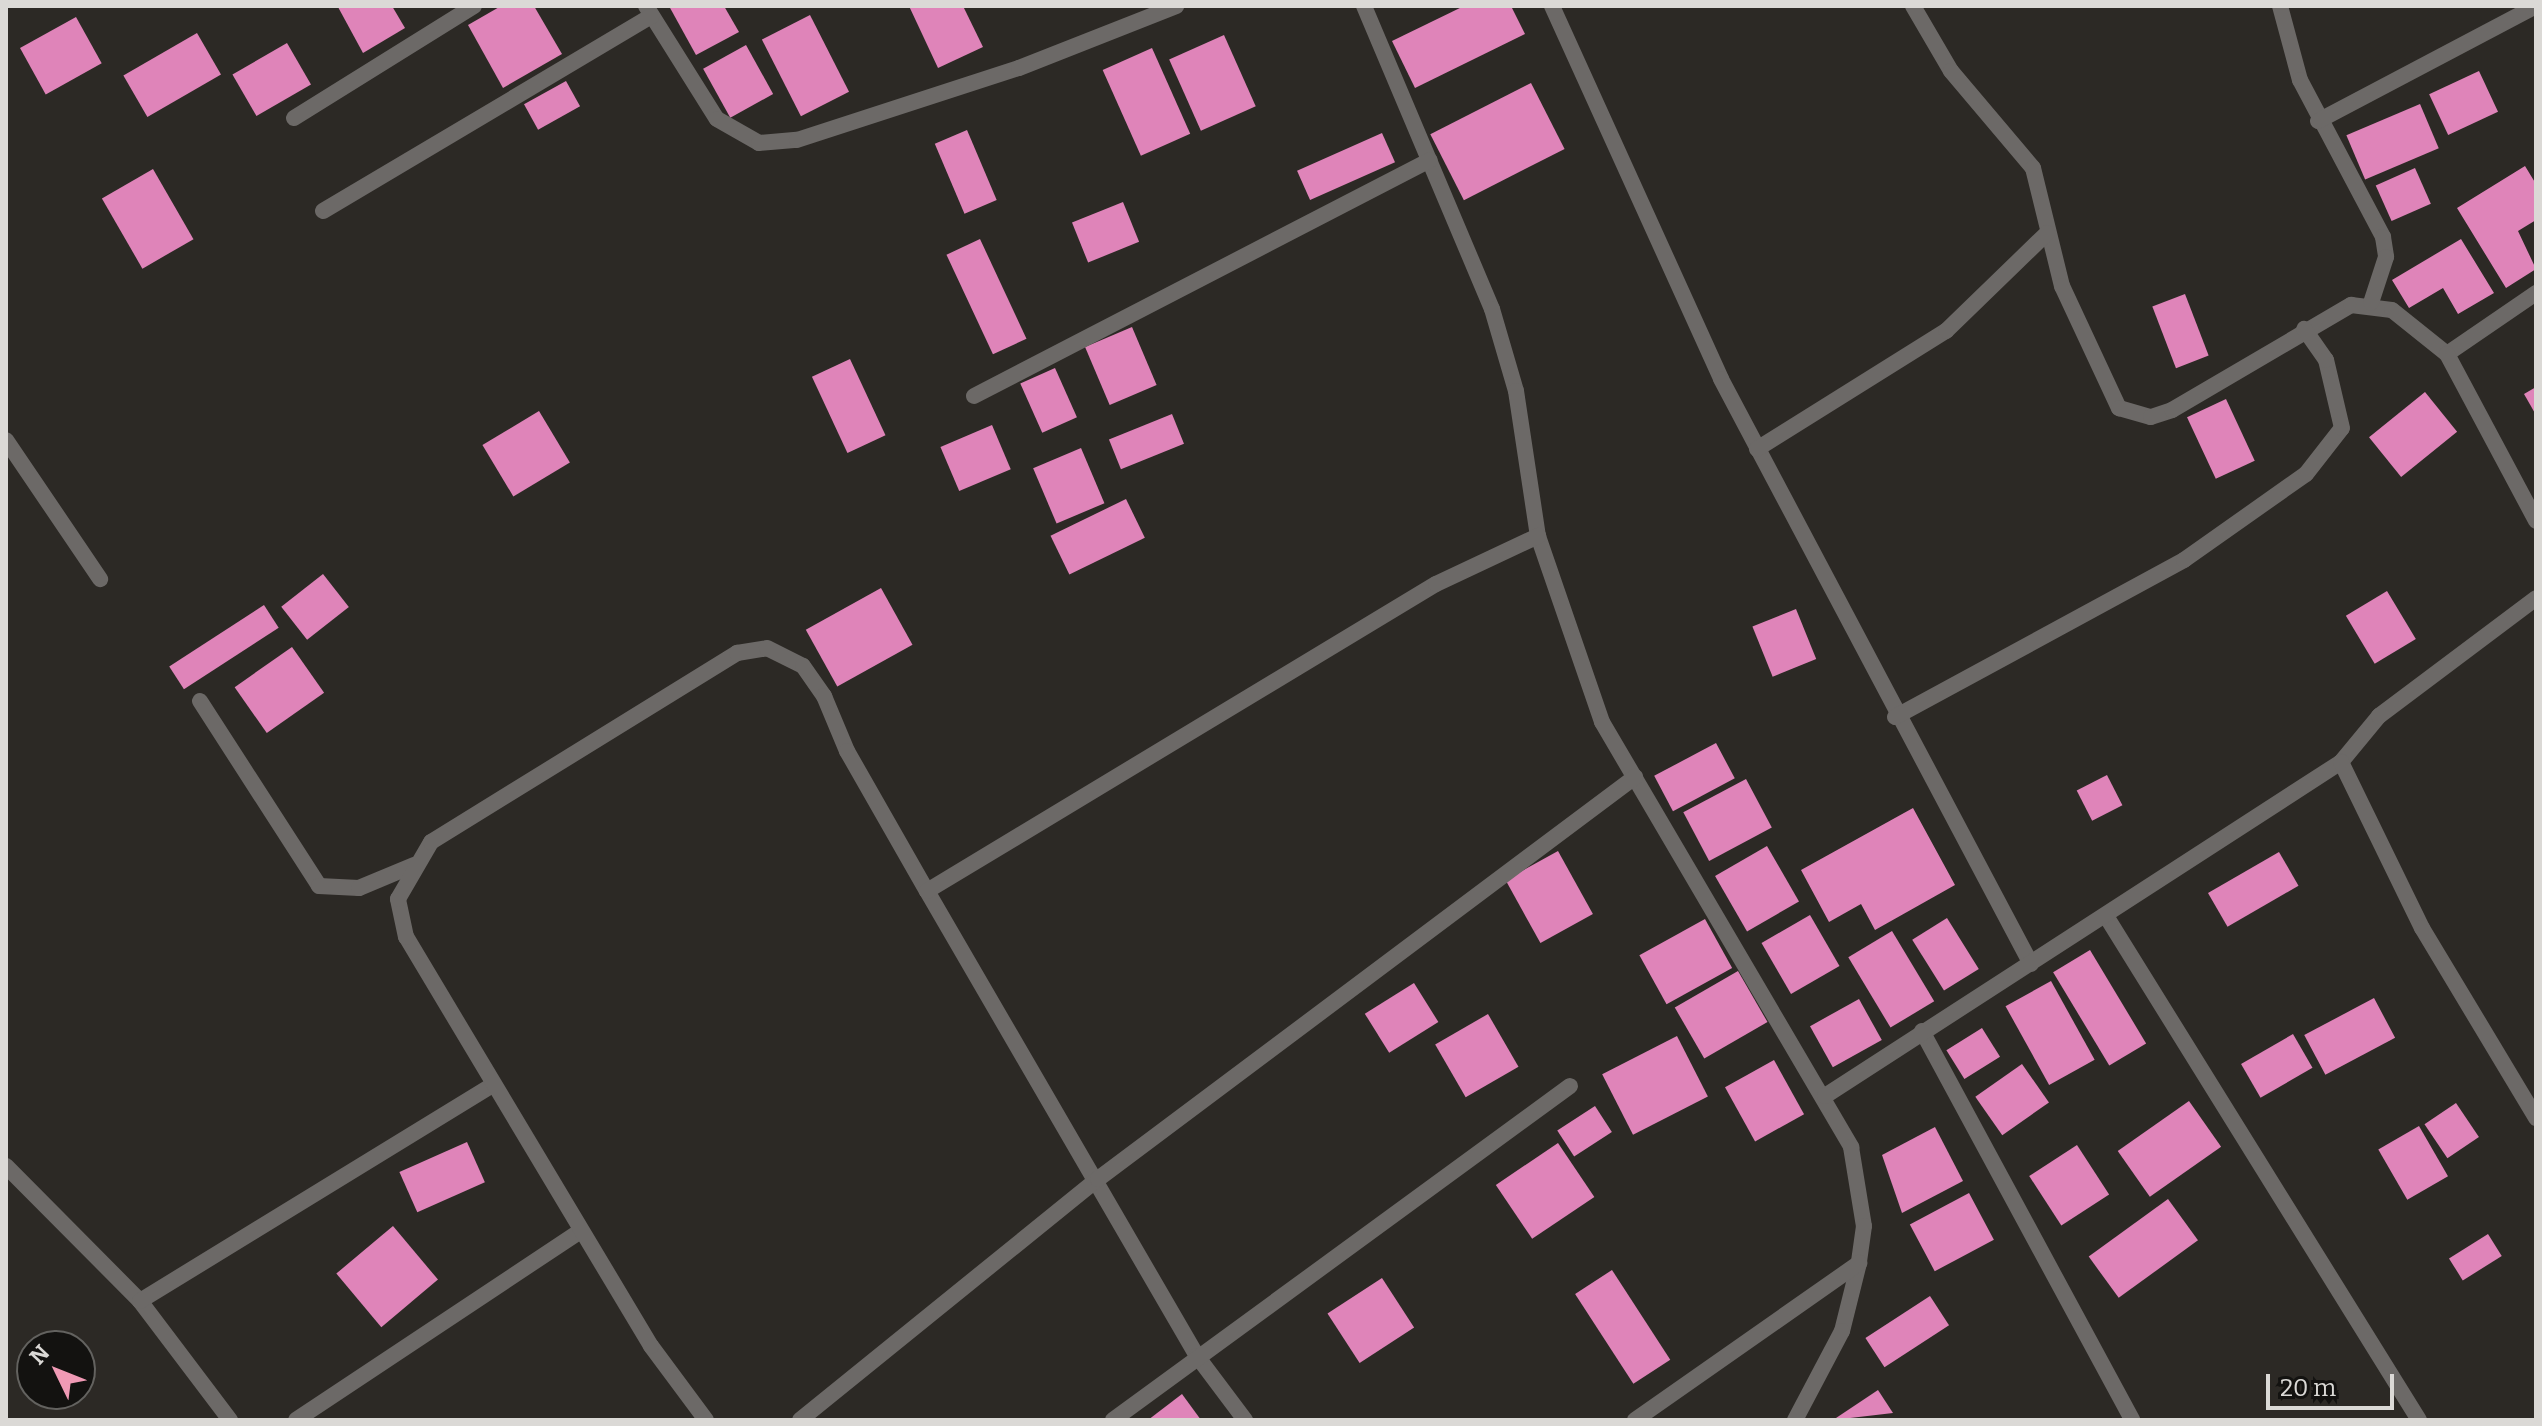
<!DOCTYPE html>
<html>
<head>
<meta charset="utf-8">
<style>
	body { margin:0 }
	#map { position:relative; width:2542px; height:1426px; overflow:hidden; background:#2c2925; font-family:Bitter,serif }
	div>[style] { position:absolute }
	.building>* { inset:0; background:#df84b9; transform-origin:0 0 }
	.minor>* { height:16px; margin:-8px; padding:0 8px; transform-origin:8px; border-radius:8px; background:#6c6967 }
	span { translate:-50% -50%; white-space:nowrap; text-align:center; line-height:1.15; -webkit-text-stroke:8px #131210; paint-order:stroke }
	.frame { position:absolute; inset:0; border:8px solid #dbd9d6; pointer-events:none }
	.north { position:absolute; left:16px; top:1330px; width:80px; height:80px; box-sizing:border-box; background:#131210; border:2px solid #63625f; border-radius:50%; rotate:313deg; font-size:22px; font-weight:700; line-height:32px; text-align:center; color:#dbd9d6 }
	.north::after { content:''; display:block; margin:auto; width:28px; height:36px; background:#f09ab5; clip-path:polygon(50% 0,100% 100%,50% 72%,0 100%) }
	.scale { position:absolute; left:2266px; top:1374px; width:128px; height:36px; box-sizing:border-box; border:4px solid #dbd9d6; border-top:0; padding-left:10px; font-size:24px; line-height:28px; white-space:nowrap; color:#dbd9d6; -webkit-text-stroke:6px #131210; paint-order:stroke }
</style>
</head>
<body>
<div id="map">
	<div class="building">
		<div style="clip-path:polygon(392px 6px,405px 28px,363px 53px,338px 7px)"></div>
		<div style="clip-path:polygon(501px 6px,534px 6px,562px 54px,503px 88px,468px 25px)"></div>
		<div style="clip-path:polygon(669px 6px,724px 6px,739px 32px,696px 55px)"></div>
		<div style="clip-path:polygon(909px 6px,963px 6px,983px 47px,938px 68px)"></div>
		<div style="clip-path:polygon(1464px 6px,1511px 6px,1525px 34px,1415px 88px,1392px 41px)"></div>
		<div style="left:810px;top:15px;width:86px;height:54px;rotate:63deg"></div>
		<div style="left:76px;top:17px;width:53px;height:64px;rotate:61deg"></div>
		<div style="left:197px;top:33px;width:48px;height:85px;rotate:60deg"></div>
		<div style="left:1224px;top:35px;width:78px;height:60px;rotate:66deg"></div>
		<div style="left:287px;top:43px;width:48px;height:63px;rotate:60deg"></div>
		<div style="left:746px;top:45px;width:56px;height:49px;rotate:61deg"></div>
		<div style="left:1152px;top:48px;width:94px;height:54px;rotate:66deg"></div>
		<div style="left:2479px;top:71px;width:45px;height:55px;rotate:65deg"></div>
		<div style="left:566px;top:81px;width:29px;height:48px;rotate:61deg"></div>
		<div style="left:1531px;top:83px;width:74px;height:113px;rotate:63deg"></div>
		<div style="left:2420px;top:104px;width:48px;height:80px;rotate:67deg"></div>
		<div style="left:967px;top:130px;width:76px;height:35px;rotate:67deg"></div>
		<div style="left:1382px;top:133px;width:32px;height:93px;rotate:66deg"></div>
		<div style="clip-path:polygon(2525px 166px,2536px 184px,2536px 220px,2518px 231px,2536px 269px,2506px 288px,2457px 208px)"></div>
		<div style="left:2415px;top:168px;width:39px;height:43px;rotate:66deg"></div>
		<div style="left:153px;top:169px;width:81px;height:59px;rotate:60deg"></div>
		<div style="left:1123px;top:202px;width:43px;height:55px;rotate:68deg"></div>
		<div style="left:980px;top:239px;width:110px;height:37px;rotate:65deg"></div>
		<div style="clip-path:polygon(2461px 239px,2494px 293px,2458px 314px,2443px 288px,2409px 308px,2392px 280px)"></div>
		<div style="left:2185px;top:294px;width:66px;height:35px;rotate:69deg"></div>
		<div style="left:1132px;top:327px;width:63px;height:51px;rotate:67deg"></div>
		<div style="left:850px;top:359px;width:84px;height:42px;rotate:65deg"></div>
		<div style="left:1055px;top:368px;width:54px;height:38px;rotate:66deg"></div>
		<div style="clip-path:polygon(2536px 387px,2536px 415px,2524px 394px)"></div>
		<div style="left:2425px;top:392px;width:51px;height:72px;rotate:51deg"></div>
		<div style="left:2226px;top:399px;width:68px;height:43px;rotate:65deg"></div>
		<div style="left:539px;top:411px;width:60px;height:66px;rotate:59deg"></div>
		<div style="left:1172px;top:414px;width:32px;height:68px;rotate:68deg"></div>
		<div style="left:992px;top:425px;width:48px;height:56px;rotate:67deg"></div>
		<div style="left:1081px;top:448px;width:60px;height:52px;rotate:67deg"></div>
		<div style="left:1126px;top:499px;width:43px;height:84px;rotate:64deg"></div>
		<div style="left:323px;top:574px;width:42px;height:53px;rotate:52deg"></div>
		<div style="left:881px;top:588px;width:65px;height:86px;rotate:61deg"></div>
		<div style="left:2387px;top:591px;width:56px;height:48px;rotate:59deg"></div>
		<div style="left:264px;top:605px;width:27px;height:113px;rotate:57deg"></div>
		<div style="left:1796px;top:609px;width:54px;height:47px;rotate:68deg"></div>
		<div style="left:292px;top:647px;width:56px;height:70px;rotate:55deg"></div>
		<div style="left:1716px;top:743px;width:40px;height:70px;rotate:62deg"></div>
		<div style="left:2107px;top:775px;width:34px;height:34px;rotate:63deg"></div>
		<div style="left:1746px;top:779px;width:55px;height:71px;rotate:62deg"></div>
		<div style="clip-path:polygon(1913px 808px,1955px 885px,1875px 930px,1861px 904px,1829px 922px,1801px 870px)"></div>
		<div style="left:1767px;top:846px;width:64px;height:60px;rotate:60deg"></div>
		<div style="left:1558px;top:851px;width:72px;height:60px;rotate:61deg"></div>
		<div style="left:2279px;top:852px;width:39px;height:82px;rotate:60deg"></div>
		<div style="left:1810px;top:915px;width:59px;height:56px;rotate:60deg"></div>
		<div style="left:1947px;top:918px;width:60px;height:41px;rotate:58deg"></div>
		<div style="left:1705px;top:919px;width:56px;height:75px;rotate:61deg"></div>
		<div style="left:1892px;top:931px;width:82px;height:51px;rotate:59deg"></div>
		<div style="left:2090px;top:950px;width:109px;height:43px;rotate:59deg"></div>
		<div style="left:1738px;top:971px;width:59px;height:73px;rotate:60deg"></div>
		<div style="left:2051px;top:981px;width:90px;height:52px;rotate:61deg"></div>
		<div style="left:1414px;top:983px;width:46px;height:58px;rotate:58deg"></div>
		<div style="left:2374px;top:998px;width:45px;height:79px;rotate:62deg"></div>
		<div style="left:1859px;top:999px;width:47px;height:56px;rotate:61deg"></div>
		<div style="left:1488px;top:1014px;width:61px;height:61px;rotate:60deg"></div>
		<div style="left:1982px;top:1028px;width:34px;height:42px;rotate:58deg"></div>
		<div style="left:2293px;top:1034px;width:39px;height:60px;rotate:60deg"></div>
		<div style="left:1677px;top:1036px;width:68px;height:84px;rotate:63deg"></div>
		<div style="left:1774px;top:1060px;width:62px;height:56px;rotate:61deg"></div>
		<div style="left:2022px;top:1064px;width:47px;height:57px;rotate:55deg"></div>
		<div style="left:2189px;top:1101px;width:56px;height:87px;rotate:55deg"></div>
		<div style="left:2456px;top:1103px;width:41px;height:38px;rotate:56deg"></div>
		<div style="left:1595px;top:1106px;width:31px;height:45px;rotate:57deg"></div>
		<div style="left:2419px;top:1126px;width:58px;height:47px;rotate:60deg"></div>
		<div style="clip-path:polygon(1935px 1127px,1963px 1181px,1902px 1213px,1882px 1155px)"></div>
		<div style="left:467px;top:1142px;width:44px;height:74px;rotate:66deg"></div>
		<div style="left:1558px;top:1143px;width:65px;height:75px;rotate:56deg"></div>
		<div style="left:2077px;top:1145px;width:59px;height:57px;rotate:57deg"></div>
		<div style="left:1969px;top:1193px;width:53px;height:67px;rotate:62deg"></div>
		<div style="left:2168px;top:1199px;width:51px;height:98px;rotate:54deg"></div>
		<div style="left:393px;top:1226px;width:70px;height:74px;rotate:50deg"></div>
		<div style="left:2488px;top:1234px;width:26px;height:46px;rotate:58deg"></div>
		<div style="left:1612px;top:1270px;width:107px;height:44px;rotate:57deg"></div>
		<div style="left:1382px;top:1278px;width:59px;height:65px;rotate:57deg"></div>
		<div style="left:1930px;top:1296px;width:35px;height:77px;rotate:57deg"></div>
		<div style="clip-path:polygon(1878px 1390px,1893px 1413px,1833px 1420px)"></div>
		<div style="clip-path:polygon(1182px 1394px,1201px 1420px,1148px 1420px)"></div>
	</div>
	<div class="minor">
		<div style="left:646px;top:6px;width:133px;rotate:57.9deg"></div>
		<div style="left:717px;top:119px;width:48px;rotate:29.7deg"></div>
		<div style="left:759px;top:143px;width:38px;rotate:-5deg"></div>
		<div style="left:797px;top:140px;width:233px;rotate:-18deg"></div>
		<div style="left:1019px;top:68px;width:169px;rotate:-21.5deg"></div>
		<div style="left:1364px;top:6px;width:329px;rotate:67.1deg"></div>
		<div style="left:1492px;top:309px;width:85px;rotate:73.7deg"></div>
		<div style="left:1516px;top:391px;width:147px;rotate:81.4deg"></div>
		<div style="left:1538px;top:536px;width:197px;rotate:71deg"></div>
		<div style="left:1602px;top:722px;width:493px;rotate:59.6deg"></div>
		<div style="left:1851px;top:1147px;width:80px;rotate:80.7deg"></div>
		<div style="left:1864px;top:1226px;width:37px;rotate:98deg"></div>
		<div style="left:1859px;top:1263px;width:70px;rotate:104deg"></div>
		<div style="left:1842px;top:1331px;width:101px;rotate:117.8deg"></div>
		<div style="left:1552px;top:6px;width:409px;rotate:65.6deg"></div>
		<div style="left:1721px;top:379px;width:662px;rotate:62.08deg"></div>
		<div style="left:1913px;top:6px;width:75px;rotate:59.7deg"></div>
		<div style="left:1951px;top:71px;width:127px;rotate:49.8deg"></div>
		<div style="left:2033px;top:168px;width:122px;rotate:76.2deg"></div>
		<div style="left:2062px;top:286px;width:135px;rotate:65deg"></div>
		<div style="left:2119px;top:408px;width:33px;rotate:16deg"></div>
		<div style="left:2151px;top:417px;width:22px;rotate:-18deg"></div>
		<div style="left:2172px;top:410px;width:208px;rotate:-30.4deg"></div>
		<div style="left:2351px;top:305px;width:41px;rotate:7deg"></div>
		<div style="left:2392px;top:310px;width:70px;rotate:38.7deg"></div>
		<div style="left:2280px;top:6px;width:77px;rotate:74.9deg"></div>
		<div style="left:2300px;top:80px;width:178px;rotate:62.1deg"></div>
		<div style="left:2383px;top:237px;width:20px;rotate:81deg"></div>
		<div style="left:2386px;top:257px;width:48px;rotate:108.1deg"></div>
		<div style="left:294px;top:118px;width:212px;rotate:-31.9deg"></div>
		<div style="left:2318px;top:121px;width:246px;rotate:-27.8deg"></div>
		<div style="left:323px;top:211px;width:382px;rotate:-30.7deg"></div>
		<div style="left:2536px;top:293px;width:108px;rotate:145.6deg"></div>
		<div style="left:2447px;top:354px;width:189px;rotate:61.9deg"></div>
		<div style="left:974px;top:396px;width:513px;rotate:-27.36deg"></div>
		<div style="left:6px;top:440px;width:168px;rotate:55.9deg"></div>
		<div style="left:1757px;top:449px;width:223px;rotate:-32deg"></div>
		<div style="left:1946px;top:331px;width:141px;rotate:-44.1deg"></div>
		<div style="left:200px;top:701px;width:220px;rotate:57.2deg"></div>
		<div style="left:319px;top:886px;width:40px;rotate:2.9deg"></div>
		<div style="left:359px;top:888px;width:60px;rotate:-22.7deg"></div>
		<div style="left:1895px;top:717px;width:329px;rotate:-28.5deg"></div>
		<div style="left:2184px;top:560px;width:149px;rotate:-35.2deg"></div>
		<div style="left:2306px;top:474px;width:58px;rotate:-52deg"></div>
		<div style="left:2342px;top:428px;width:70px;rotate:-103.2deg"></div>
		<div style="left:2326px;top:360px;width:38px;rotate:-125deg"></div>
		<div style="left:2341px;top:762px;width:60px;rotate:-50.4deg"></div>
		<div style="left:2379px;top:716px;width:196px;rotate:-36.9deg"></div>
		<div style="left:927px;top:891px;width:538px;rotate:59.86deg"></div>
		<div style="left:1197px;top:1356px;width:80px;rotate:53.1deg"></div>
		<div style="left:2106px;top:916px;width:593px;rotate:58.16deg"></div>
		<div style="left:1922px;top:1031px;width:442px;rotate:61.6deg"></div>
		<div style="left:1825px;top:1096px;width:615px;rotate:-32.91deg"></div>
		<div style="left:2341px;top:762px;width:185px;rotate:64deg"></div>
		<div style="left:2422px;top:928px;width:222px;rotate:59deg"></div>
		<div style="left:6px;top:1166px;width:190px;rotate:45.2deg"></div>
		<div style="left:230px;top:1420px;width:149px;rotate:-127.1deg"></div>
		<div style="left:140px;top:1301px;width:413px;rotate:-31.5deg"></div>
		<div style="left:296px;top:1420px;width:342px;rotate:-33.6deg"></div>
		<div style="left:706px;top:1420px;width:92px;rotate:-126.6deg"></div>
		<div style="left:651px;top:1346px;width:477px;rotate:-120.9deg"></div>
		<div style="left:406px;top:937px;width:39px;rotate:-102deg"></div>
		<div style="left:398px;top:899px;width:66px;rotate:-59.9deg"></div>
		<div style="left:431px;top:842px;width:360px;rotate:-31.7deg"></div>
		<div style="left:737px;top:653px;width:30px;rotate:-9deg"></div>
		<div style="left:767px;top:648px;width:40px;rotate:26.6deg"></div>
		<div style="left:803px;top:666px;width:37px;rotate:55deg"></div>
		<div style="left:824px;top:696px;width:60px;rotate:67.3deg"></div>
		<div style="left:847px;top:751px;width:161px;rotate:60.3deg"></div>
		<div style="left:927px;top:891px;width:594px;rotate:-31.1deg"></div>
		<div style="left:1436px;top:584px;width:113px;rotate:-25.2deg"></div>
		<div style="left:800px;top:1420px;width:383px;rotate:-39deg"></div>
		<div style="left:1098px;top:1179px;width:671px;rotate:-36.82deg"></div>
		<div style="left:1113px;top:1420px;width:566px;rotate:-36.16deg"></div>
		<div style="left:1635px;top:1420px;width:274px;rotate:-35deg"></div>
	</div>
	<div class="frame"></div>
	<div class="north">N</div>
	<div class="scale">20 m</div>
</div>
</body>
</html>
